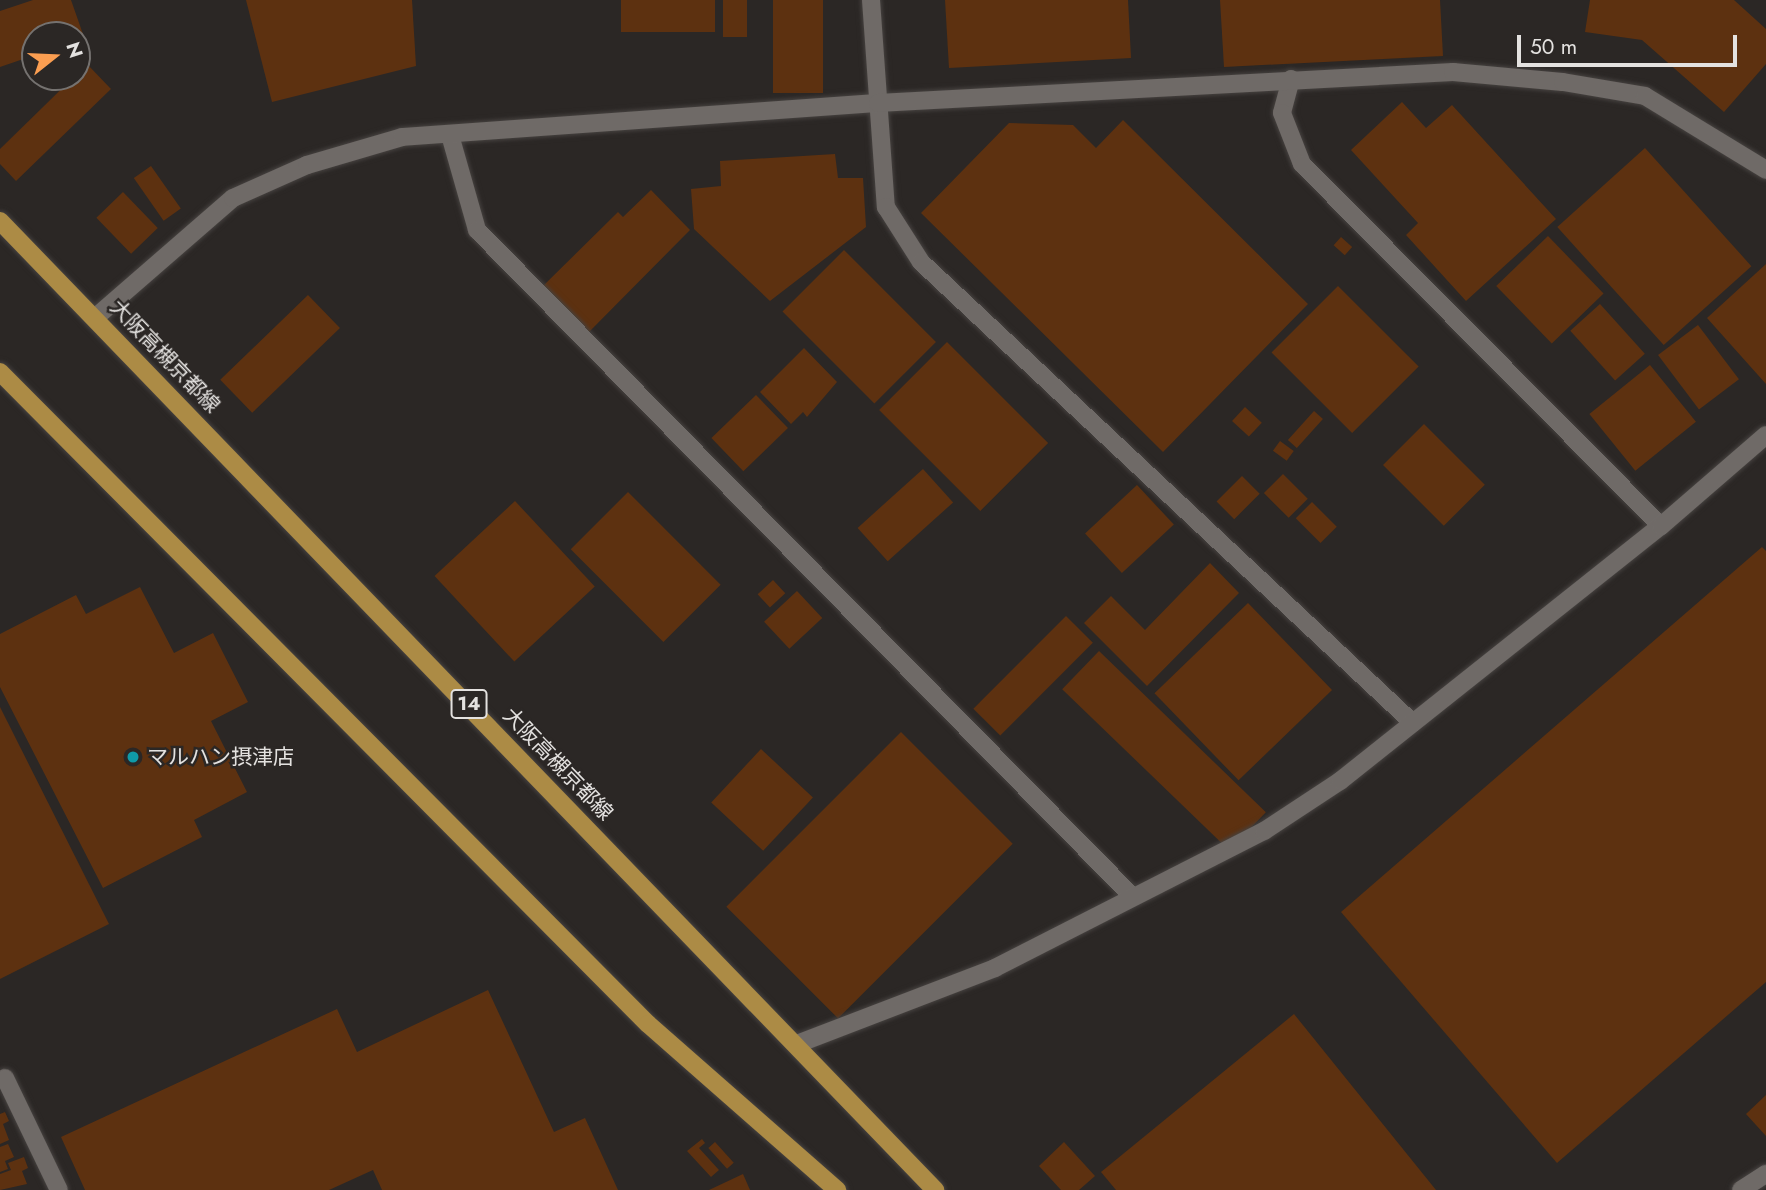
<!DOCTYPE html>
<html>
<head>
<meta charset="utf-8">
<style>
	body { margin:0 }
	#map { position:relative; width:1766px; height:1190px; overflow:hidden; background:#2b2725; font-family:Jost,"Noto Sans JP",sans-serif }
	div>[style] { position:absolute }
	.building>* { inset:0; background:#5d3110; transform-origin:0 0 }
	.roads { filter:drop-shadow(0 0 2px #464240) drop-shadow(0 0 2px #464240) }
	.minor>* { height:18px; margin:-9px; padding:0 9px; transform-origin:9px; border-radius:9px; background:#6f6a67 }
	.tertiary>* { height:18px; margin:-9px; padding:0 9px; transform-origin:9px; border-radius:9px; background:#6f6a67 }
	.primary>* { height:18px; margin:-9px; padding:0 9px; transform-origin:9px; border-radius:9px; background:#ac8b45 }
	.dots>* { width:19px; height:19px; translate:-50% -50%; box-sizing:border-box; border:4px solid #2b2725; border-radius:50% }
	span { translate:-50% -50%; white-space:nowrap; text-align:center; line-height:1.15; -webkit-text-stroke:5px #2b2725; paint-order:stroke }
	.shield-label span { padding:2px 5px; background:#2b2725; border:2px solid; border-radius:5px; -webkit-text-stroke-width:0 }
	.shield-label { font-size:19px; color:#e4e2e0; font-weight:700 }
	.street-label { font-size:21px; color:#e4e2e0 }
	.poi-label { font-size:21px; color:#e4e2e0 }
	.left { translate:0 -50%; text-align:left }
	.north { position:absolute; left:21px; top:21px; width:70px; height:70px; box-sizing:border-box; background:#2b2725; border:2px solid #757270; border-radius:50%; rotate:72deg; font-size:19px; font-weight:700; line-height:28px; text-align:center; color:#e4e2e0 }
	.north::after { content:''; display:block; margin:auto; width:24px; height:32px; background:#fb9e51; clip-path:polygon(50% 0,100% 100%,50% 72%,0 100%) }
	.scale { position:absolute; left:1517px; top:35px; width:220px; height:32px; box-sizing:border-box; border:4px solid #e4e2e0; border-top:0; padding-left:9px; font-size:21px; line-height:24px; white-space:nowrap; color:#e4e2e0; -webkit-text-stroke:5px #2b2725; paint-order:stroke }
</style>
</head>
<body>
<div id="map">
	<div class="building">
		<div style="clip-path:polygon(33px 0,71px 0,84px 37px,35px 35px,35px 55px,0 67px,0 11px)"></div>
		<div style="clip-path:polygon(246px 0,412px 0,416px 66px,272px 102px)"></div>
		<div style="left:621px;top:0;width:94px;height:32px"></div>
		<div style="left:723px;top:0;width:24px;height:37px"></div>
		<div style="left:773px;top:0;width:50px;height:93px"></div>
		<div style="clip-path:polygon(945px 0,1128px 0,1131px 58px,949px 68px)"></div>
		<div style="clip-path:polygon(1220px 0,1440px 0,1443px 56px,1224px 67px)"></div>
		<div style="clip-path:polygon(1590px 0,1734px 0,1766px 29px,1766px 64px,1724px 112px,1642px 40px,1585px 32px)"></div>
		<div style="clip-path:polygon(87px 64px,111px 89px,16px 181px,0 164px,0 149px)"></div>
		<div style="clip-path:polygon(1402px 102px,1426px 128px,1452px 105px,1556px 219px,1466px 301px,1406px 235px,1418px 223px,1351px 150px)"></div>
		<div style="clip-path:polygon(1123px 120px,1308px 304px,1163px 452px,921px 213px,1009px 123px,1073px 125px,1096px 148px)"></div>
		<div style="left:1645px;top:148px;width:159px;height:118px;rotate:48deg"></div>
		<div style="clip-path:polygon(835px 154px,838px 178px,863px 178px,866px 227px,770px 301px,694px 229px,691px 189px,721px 186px,720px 161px)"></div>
		<div style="left:151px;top:166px;width:52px;height:21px;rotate:55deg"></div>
		<div style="clip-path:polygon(651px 190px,690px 230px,589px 332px,543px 286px,618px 212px,623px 217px)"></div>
		<div style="left:123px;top:192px;width:50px;height:37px;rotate:46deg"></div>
		<div style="left:1548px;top:236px;width:80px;height:72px;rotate:46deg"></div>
		<div style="left:1341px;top:237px;width:15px;height:11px;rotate:42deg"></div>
		<div style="left:844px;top:250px;width:130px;height:87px;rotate:45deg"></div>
		<div style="clip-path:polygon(1766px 264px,1766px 384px,1707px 318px)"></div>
		<div style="left:1338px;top:286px;width:114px;height:94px;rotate:45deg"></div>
		<div style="left:308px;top:295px;width:46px;height:122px;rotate:46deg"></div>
		<div style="left:1600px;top:304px;width:67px;height:40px;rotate:48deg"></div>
		<div style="left:1698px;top:325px;width:68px;height:50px;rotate:53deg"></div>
		<div style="left:947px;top:342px;width:143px;height:96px;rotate:45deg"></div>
		<div style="clip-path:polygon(804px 348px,837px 382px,807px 417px,803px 412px,791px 424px,760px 392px)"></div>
		<div style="left:1650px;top:365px;width:73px;height:78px;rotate:51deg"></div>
		<div style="left:756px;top:395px;width:46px;height:62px;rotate:46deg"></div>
		<div style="left:1245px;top:407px;width:23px;height:19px;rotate:43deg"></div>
		<div style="left:1314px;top:411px;width:12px;height:39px;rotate:42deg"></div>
		<div style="left:1424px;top:424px;width:86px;height:58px;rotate:45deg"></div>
		<div style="left:1280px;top:441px;width:17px;height:12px;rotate:36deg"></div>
		<div style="left:923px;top:469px;width:45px;height:88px;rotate:48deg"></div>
		<div style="left:1283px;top:474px;width:35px;height:27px;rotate:45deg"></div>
		<div style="left:1242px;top:476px;width:25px;height:36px;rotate:45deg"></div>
		<div style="left:1137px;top:485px;width:54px;height:71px;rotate:47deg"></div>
		<div style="left:628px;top:492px;width:131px;height:81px;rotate:45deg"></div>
		<div style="left:515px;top:501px;width:117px;height:110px;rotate:47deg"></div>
		<div style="left:1312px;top:502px;width:35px;height:23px;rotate:45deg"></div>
		<div style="clip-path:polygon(1762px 547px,1766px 551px,1766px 982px,1557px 1163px,1341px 912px)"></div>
		<div style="clip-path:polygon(1210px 563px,1239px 593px,1147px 686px,1084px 623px,1111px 596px,1145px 630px)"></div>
		<div style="left:773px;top:580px;width:18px;height:21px;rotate:47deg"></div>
		<div style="clip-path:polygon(140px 587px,174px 653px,213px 633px,248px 702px,211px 721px,247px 792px,194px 820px,202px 837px,103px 888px,0 687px,0 634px,76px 595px,86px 614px)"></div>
		<div style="left:797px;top:591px;width:37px;height:45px;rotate:47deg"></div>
		<div style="left:1248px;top:603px;width:121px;height:130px;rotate:46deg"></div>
		<div style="left:1066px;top:616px;width:38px;height:131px;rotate:45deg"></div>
		<div style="left:1099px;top:651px;width:232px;height:53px;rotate:44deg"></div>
		<div style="clip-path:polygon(0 707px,109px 924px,0 979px)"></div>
		<div style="left:901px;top:732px;width:158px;height:247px;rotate:45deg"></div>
		<div style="left:761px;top:749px;width:71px;height:73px;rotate:43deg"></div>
		<div style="clip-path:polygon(488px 990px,554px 1132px,585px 1118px,618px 1190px,382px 1190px,373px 1170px,329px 1190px,85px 1190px,61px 1137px,337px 1009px,357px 1052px)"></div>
		<div style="clip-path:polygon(1294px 1014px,1436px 1190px,1116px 1190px,1101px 1172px)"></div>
		<div style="clip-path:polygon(1766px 1095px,1766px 1136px,1746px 1114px)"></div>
		<div style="clip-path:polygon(5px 1112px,9px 1121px,3px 1124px,9px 1140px,0 1144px,0 1114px)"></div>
		<div style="clip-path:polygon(702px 1139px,705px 1143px,699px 1148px,719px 1170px,711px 1177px,687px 1151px)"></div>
		<div style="left:715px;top:1142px;width:28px;height:9px;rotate:48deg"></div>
		<div style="clip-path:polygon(1064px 1142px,1095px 1176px,1079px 1190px,1061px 1190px,1039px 1166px)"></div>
		<div style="clip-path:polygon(8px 1144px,14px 1157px,5px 1161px,8px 1169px,0 1172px,0 1147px)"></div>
		<div style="clip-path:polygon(24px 1157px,28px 1168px,22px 1171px,27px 1184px,0 1190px,0 1174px,11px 1170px,8px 1163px)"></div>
		<div style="clip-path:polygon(743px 1174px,750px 1190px,709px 1190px)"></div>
	</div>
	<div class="roads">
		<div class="minor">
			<div style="left:871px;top:0;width:208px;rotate:85.9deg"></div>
			<div style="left:886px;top:207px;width:65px;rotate:57.5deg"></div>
			<div style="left:921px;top:262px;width:674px;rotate:43.14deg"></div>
			<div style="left:1291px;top:79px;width:35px;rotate:105deg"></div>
			<div style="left:1282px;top:113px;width:55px;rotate:68.6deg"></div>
			<div style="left:1302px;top:164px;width:510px;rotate:45.24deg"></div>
			<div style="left:450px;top:135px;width:99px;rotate:74.1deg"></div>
			<div style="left:477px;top:230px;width:934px;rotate:45.48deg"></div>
			<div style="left:5px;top:1078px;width:124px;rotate:64.3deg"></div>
		</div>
		<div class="tertiary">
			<div style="left:96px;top:317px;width:181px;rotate:-41deg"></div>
			<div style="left:233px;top:198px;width:81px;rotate:-24deg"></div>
			<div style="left:307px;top:165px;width:99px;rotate:-16.4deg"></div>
			<div style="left:402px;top:137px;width:477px;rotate:-4.1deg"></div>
			<div style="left:878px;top:103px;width:576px;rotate:-3.09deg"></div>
			<div style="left:1453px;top:72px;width:110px;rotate:5.2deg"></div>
			<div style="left:1563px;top:82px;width:83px;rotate:9.7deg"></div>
			<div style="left:1645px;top:96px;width:142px;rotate:31.4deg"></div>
			<div style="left:797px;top:1044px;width:212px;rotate:-21deg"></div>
			<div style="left:995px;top:968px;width:302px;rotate:-27deg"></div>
			<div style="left:1264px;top:831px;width:91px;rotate:-33.3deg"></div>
			<div style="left:1340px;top:781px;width:410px;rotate:-38.5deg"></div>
			<div style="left:1661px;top:526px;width:139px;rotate:-40.9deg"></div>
			<div style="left:1741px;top:1190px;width:30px;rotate:-33deg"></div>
		</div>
		<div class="primary">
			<div style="left:0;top:221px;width:1347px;rotate:46.02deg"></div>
			<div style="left:0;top:372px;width:919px;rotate:45.18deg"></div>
			<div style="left:648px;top:1024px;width:252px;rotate:41.3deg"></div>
		</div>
	</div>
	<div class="dots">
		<div style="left:133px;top:757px;background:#0f9aa8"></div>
	</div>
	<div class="shield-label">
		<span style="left:469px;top:704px">14</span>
	</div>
	<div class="street-label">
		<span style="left:165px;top:356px;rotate:46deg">大阪高槻京都線</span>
		<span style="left:558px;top:764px;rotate:46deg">大阪高槻京都線</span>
	</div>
	<div class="poi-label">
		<span class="left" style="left:147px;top:757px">マルハン摂津店</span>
	</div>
	<div class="north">N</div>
	<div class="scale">50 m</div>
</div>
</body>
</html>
